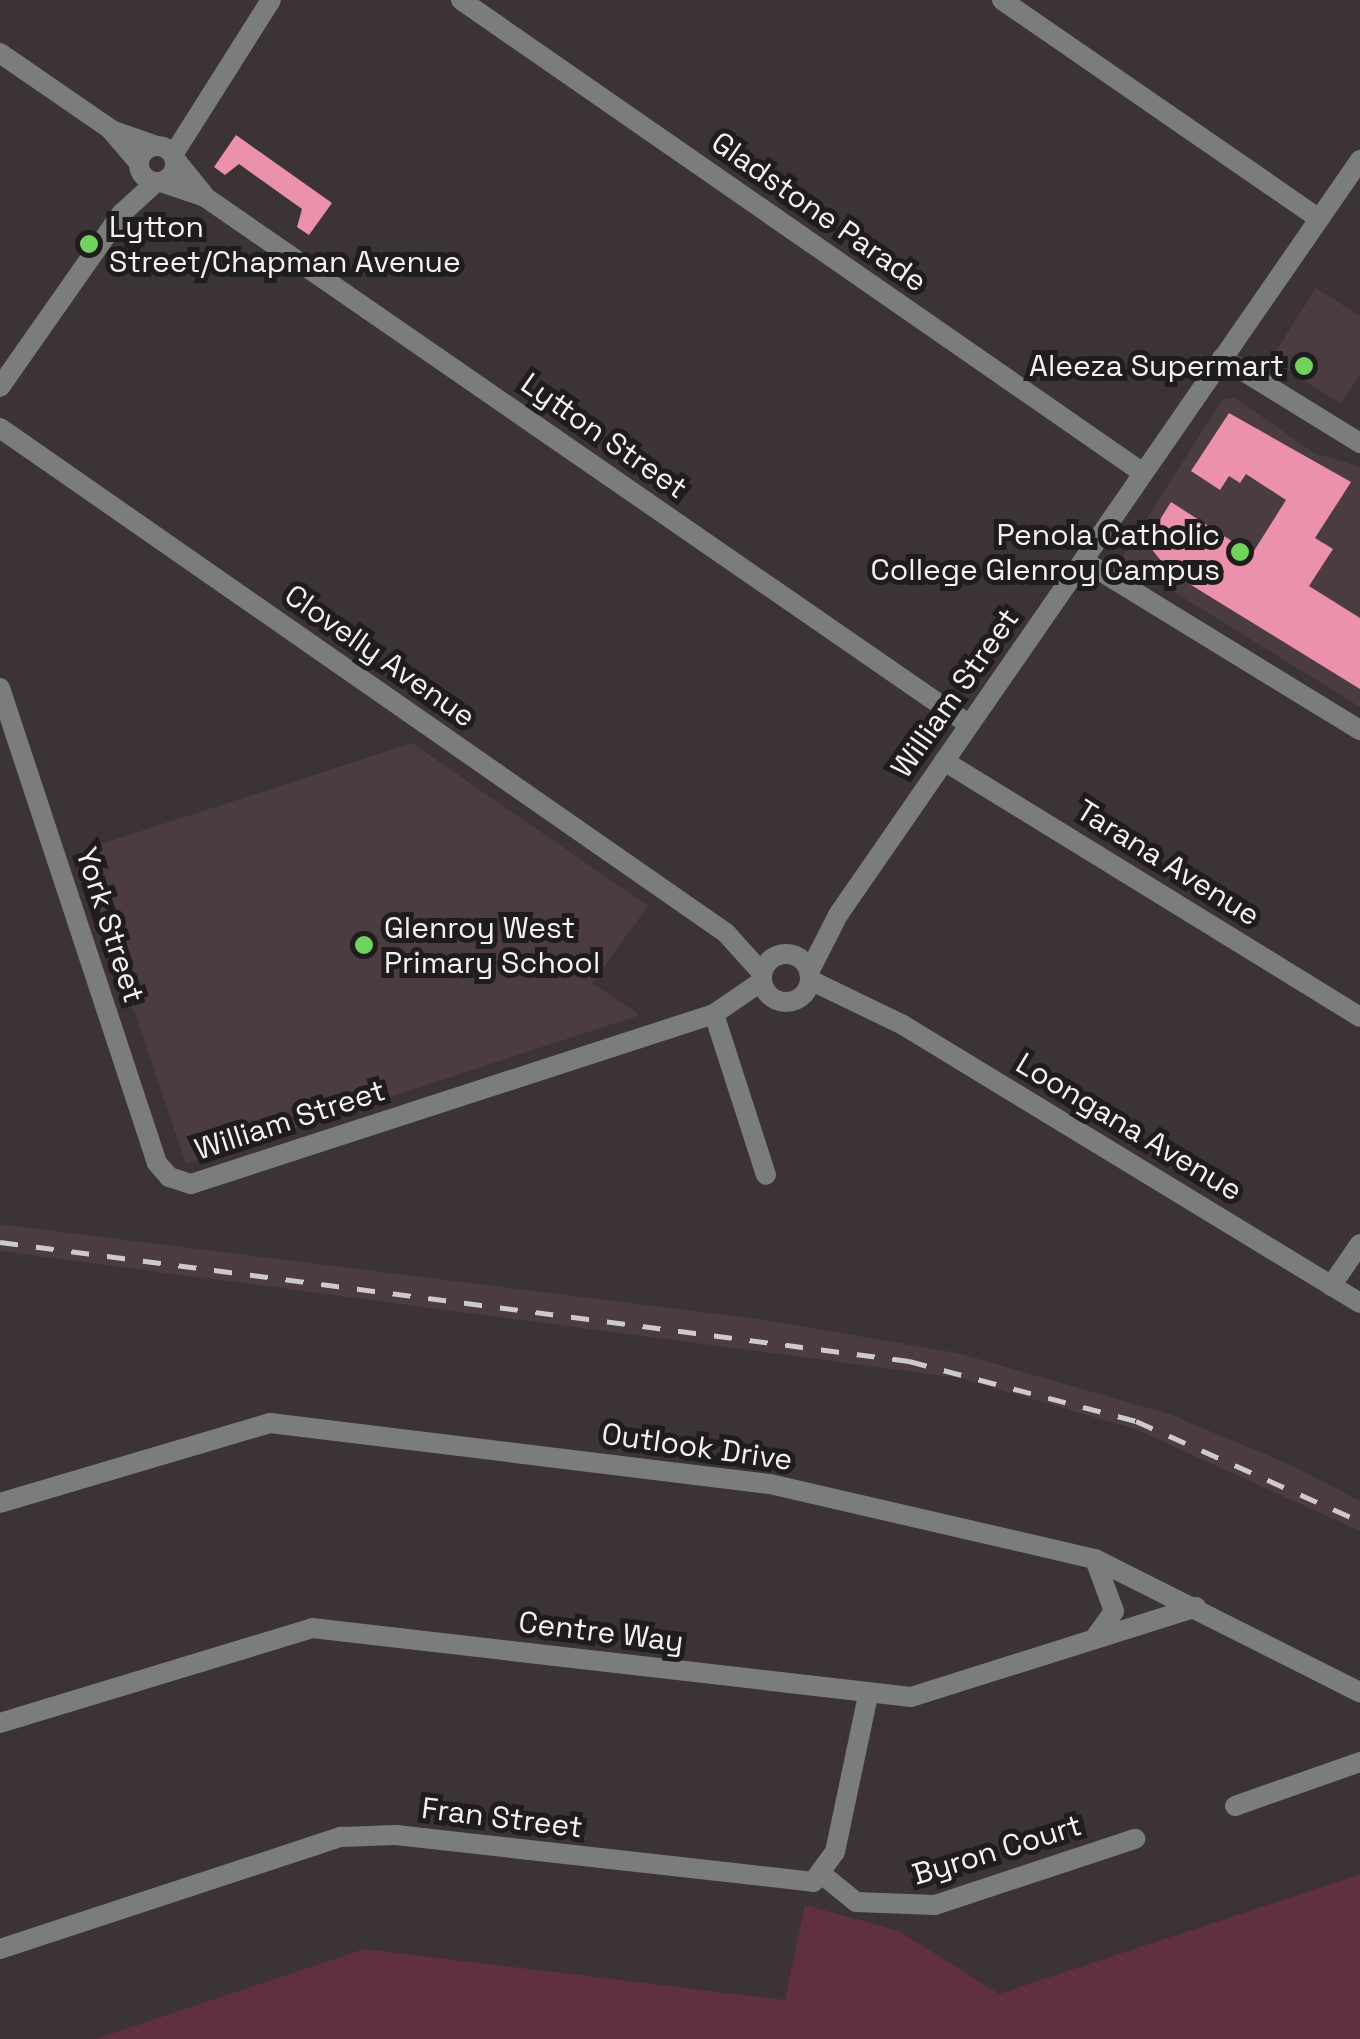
<!DOCTYPE html>
<html>
<head>
<meta charset="utf-8">
<style>
	body { margin:0 }
	#map { position:relative; width:1360px; height:2039px; overflow:hidden; background:#3b3335; font-family:"Space Grotesk",sans-serif }
	div>[style] { position:absolute }
	.built>* { inset:0; background:#4a3c40 }
	.green>* { inset:0; background:#61303f }
	.building>* { inset:0; background:#eb91ab }
	.minor>* { height:20px; margin:-10px; padding:0 10px; transform-origin:10px; border-radius:10px; background:#7a7d7a }
	.minor>.ring { margin:-10px; padding:0; box-sizing:content-box; background:none; border:20px solid #7a7d7a; border-radius:50% }
	.tertiary>* { height:20px; margin:-10px; padding:0 10px; transform-origin:10px; border-radius:10px; background:#7a7d7a }
	.tertiary>.ring { margin:-10px; padding:0; box-sizing:content-box; background:none; border:20px solid #7a7d7a; border-radius:50% }
	.rail>* { height:5px; margin-top:-2.5px; transform-origin:0; background:repeating-linear-gradient(90deg,#cec9ca 0 18px,transparent 0 36px) }
	.dots>* { width:28px; height:28px; translate:-50% -50%; box-sizing:border-box; border:5px solid #1f1c1d; border-radius:50% }
	span { translate:-50% -50%; white-space:nowrap; text-align:center; line-height:1.15; -webkit-text-stroke:10px #1f1c1d; paint-order:stroke }
	.street-label { font-size:30px; color:#f5f0f1 }
	.poi-label { font-size:30px; color:#f5f0f1 }
	.left { translate:0 -50%; text-align:left }
	.right { translate:-100% -50%; text-align:right }
</style>
</head>
<body>
<div id="map">
	<div class="built">
		<div style="clip-path:polygon(1316px 288px,1360px 316px,1360px 374px,1341px 404px,1271px 359px)"></div>
		<div style="clip-path:polygon(1235px 398px,1314px 453px,1360px 467px,1360px 707px,1121px 559px,1222px 400px)"></div>
		<div style="clip-path:polygon(412px 743px,648px 906px,592px 983px,640px 1015px,186px 1164px,80px 851px)"></div>
		<div style="clip-path:polygon(0 1224px,759px 1319px,957px 1353px,1169px 1414px,1291px 1465px,1360px 1501px,1360px 1531px,1135px 1429px,960px 1378px,0 1251px)"></div>
	</div>
	<div class="green">
		<div style="clip-path:polygon(1360px 1874px,1360px 2039px,96px 2039px,364px 1949px,785px 2000px,805px 1905px,899px 1931px,999px 1994px)"></div>
	</div>
	<div class="building">
		<div style="clip-path:polygon(236px 135px,332px 203px,309px 235px,297px 227px,302px 209px,239px 164px,225px 175px,214px 167px)"></div>
		<div style="clip-path:polygon(1229px 413px,1351px 482px,1315px 538px,1333px 549px,1309px 586px,1360px 618px,1360px 689px,1170px 572px,1146px 542px,1171px 502px,1252px 554px,1286px 500px,1246px 474px,1240px 483px,1229px 476px,1220px 490px,1191px 471px)"></div>
	</div>
	<div class="minor">
		<div style="left:461px;top:0;width:830px;rotate:34.74deg"></div>
		<div style="left:1002px;top:0;width:385px;rotate:34.6deg"></div>
		<div style="left:0;top:53px;width:134px;rotate:34.6deg"></div>
		<div style="left:110px;top:129px;width:45px;rotate:49.5deg"></div>
		<div style="left:111px;top:130px;width:46px;rotate:19.2deg"></div>
		<div style="left:175px;top:159px;width:46px;rotate:51.1deg"></div>
		<div style="left:161px;top:182px;width:46px;rotate:18.8deg"></div>
		<div style="left:205px;top:197px;width:927px;rotate:34.63deg"></div>
		<div style="left:1222px;top:358px;width:162px;rotate:31.6deg"></div>
		<div style="left:0;top:428px;width:884px;rotate:34.82deg"></div>
		<div style="left:726px;top:933px;width:54px;rotate:48deg"></div>
		<div style="left:1084px;top:561px;width:324px;rotate:31.5deg"></div>
		<div style="left:0;top:688px;width:500px;rotate:71.71deg"></div>
		<div style="left:157px;top:1163px;width:18px;rotate:49deg"></div>
		<div style="left:169px;top:1177px;width:23px;rotate:18deg"></div>
		<div style="left:191px;top:1184px;width:550px;rotate:-18.01deg"></div>
		<div style="left:714px;top:1014px;width:58px;rotate:-34.5deg"></div>
		<div style="left:944px;top:761px;width:488px;rotate:31.6deg"></div>
		<div class="ring" style="left:762px;top:954px;width:28px;height:28px"></div>
		<div style="left:809px;top:972px;width:64px;rotate:-63deg"></div>
		<div style="left:838px;top:915px;width:918px;rotate:-55.34deg"></div>
		<div style="left:810px;top:980px;width:103px;rotate:25.8deg"></div>
		<div style="left:903px;top:1025px;width:535px;rotate:31.31deg"></div>
		<div style="left:714px;top:1014px;width:169px;rotate:72.1deg"></div>
		<div style="left:1331px;top:1286px;width:51px;rotate:-55.4deg"></div>
		<div style="left:0;top:1503px;width:282px;rotate:-16.5deg"></div>
		<div style="left:270px;top:1423px;width:504px;rotate:6.96deg"></div>
		<div style="left:770px;top:1484px;width:334px;rotate:13deg"></div>
		<div style="left:1095px;top:1559px;width:297px;rotate:26.7deg"></div>
		<div style="left:1094px;top:1639px;width:34px;rotate:-54deg"></div>
		<div style="left:1114px;top:1611px;width:54px;rotate:-110.4deg"></div>
		<div style="left:0;top:1723px;width:326px;rotate:-16.9deg"></div>
		<div style="left:312px;top:1628px;width:603px;rotate:6.57deg"></div>
		<div style="left:911px;top:1697px;width:299px;rotate:-17.5deg"></div>
		<div style="left:1235px;top:1806px;width:133px;rotate:-19.4deg"></div>
		<div style="left:824px;top:1876px;width:41px;rotate:39.1deg"></div>
		<div style="left:856px;top:1902px;width:79px;rotate:2.2deg"></div>
		<div style="left:935px;top:1905px;width:211px;rotate:-18.3deg"></div>
		<div style="left:0;top:1949px;width:359px;rotate:-18.2deg"></div>
		<div style="left:341px;top:1837px;width:55px;rotate:-2.1deg"></div>
		<div style="left:396px;top:1835px;width:420px;rotate:6.4deg"></div>
		<div style="left:813px;top:1882px;width:37px;rotate:-54deg"></div>
		<div style="left:835px;top:1852px;width:159px;rotate:-78.1deg"></div>
	</div>
	<div class="tertiary">
		<div class="ring" style="left:139px;top:146px;width:16px;height:16px"></div>
		<div style="left:173px;top:155px;width:183px;rotate:-57.7deg"></div>
		<div style="left:0;top:387px;width:211px;rotate:-55deg"></div>
		<div style="left:121px;top:214px;width:47px;rotate:-42.4deg"></div>
	</div>
	<div class="rail">
		<div style="left:0;top:1242px;width:917px;rotate:7.46deg"></div>
		<div style="left:909px;top:1361px;width:235px;rotate:14.8deg"></div>
		<div style="left:1136px;top:1421px;width:245px;rotate:24.1deg"></div>
	</div>
	<div class="dots">
		<div style="left:89px;top:244px;background:#71d35e"></div>
		<div style="left:1304px;top:366px;background:#71d35e"></div>
		<div style="left:1240px;top:552px;background:#71d35e"></div>
		<div style="left:364px;top:945px;background:#71d35e"></div>
	</div>
	<div class="street-label">
		<span style="left:819px;top:212px;rotate:35deg">Gladstone Parade</span>
		<span style="left:604px;top:436px;rotate:35deg">Lytton Street</span>
		<span style="left:380px;top:656px;rotate:35deg">Clovelly Avenue</span>
		<span style="left:955px;top:693px;rotate:-55deg">William Street</span>
		<span style="left:1168px;top:863px;rotate:32deg">Tarana Avenue</span>
		<span style="left:110px;top:925px;rotate:72deg">York Street</span>
		<span style="left:290px;top:1120px;rotate:-18deg">William Street</span>
		<span style="left:1129px;top:1127px;rotate:31deg">Loongana Avenue</span>
		<span style="left:697px;top:1447px;rotate:8deg">Outlook Drive</span>
		<span style="left:601px;top:1632px;rotate:7deg">Centre Way</span>
		<span style="left:502px;top:1818px;rotate:7deg">Fran Street</span>
		<span style="left:997px;top:1850px;rotate:-17deg">Byron Court</span>
	</div>
	<div class="poi-label">
		<span class="left" style="left:109px;top:244px">Lytton<br>Street/Chapman Avenue</span>
		<span class="right" style="left:1284px;top:366px">Aleeza Supermart</span>
		<span class="right" style="left:1220px;top:552px">Penola Catholic<br>College Glenroy Campus</span>
		<span class="left" style="left:384px;top:945px">Glenroy West<br>Primary School</span>
	</div>
</div>
</body>
</html>
